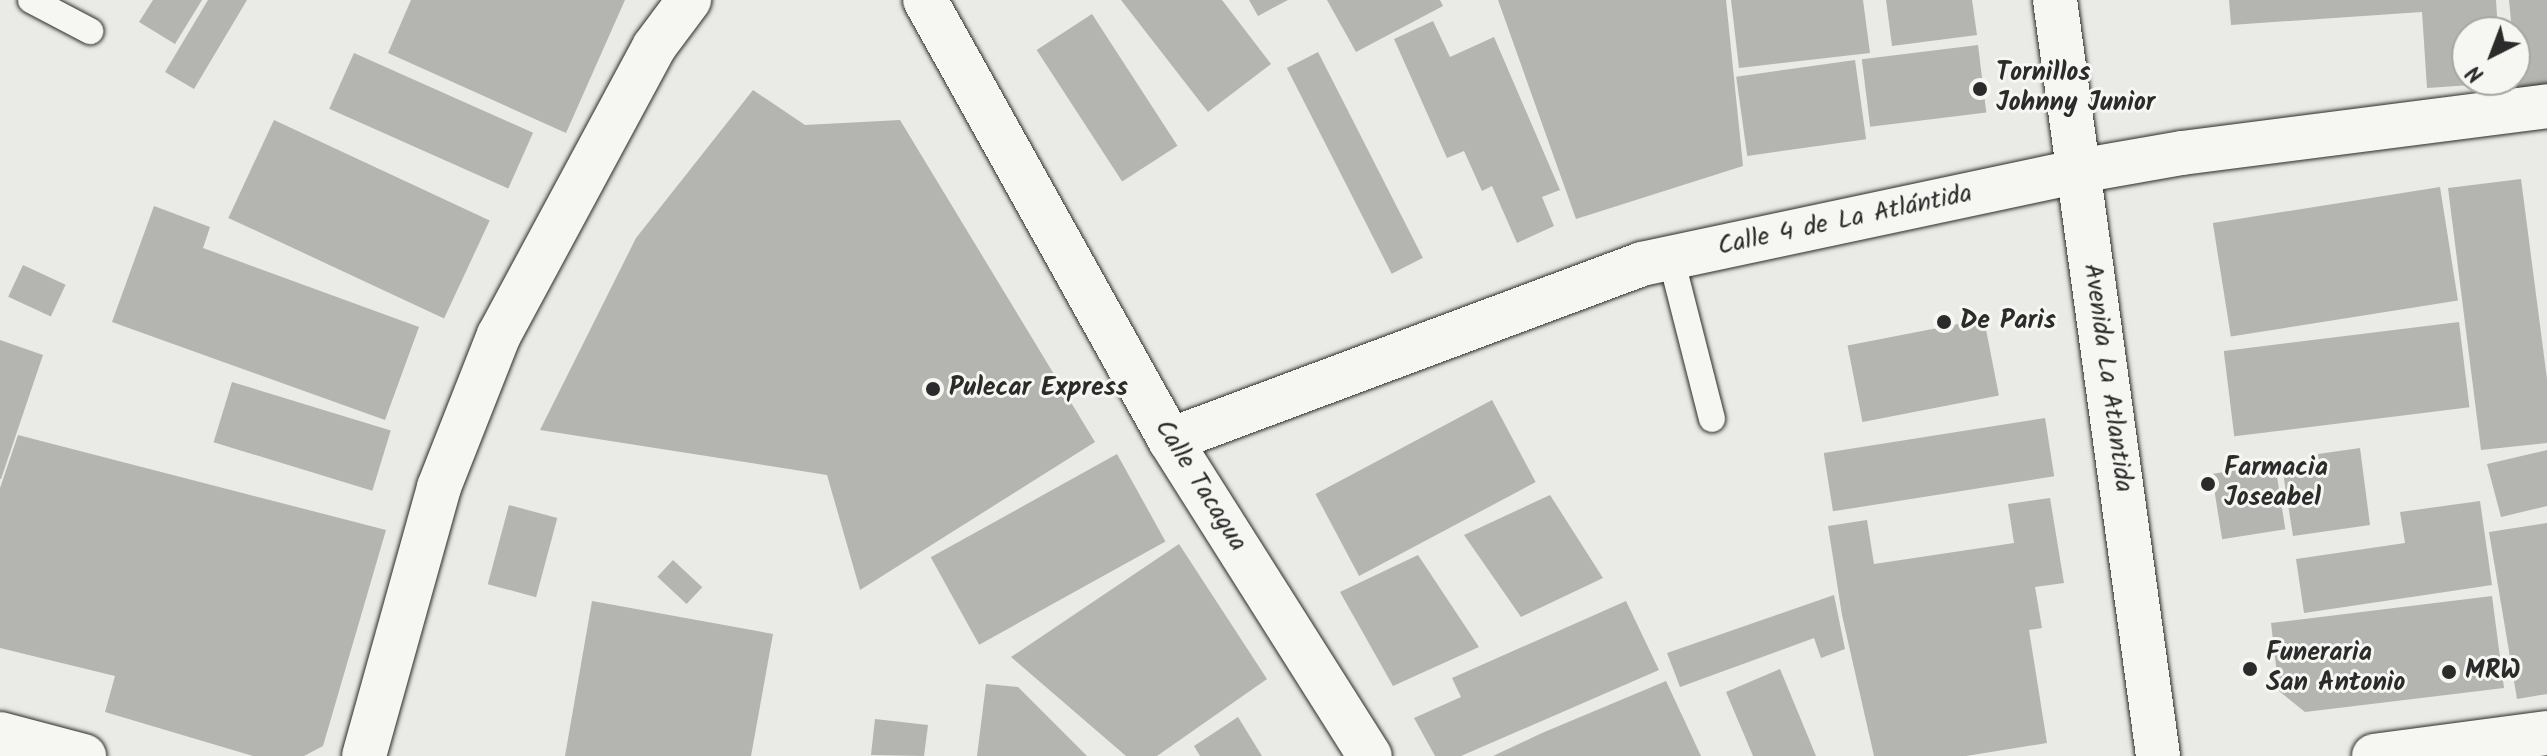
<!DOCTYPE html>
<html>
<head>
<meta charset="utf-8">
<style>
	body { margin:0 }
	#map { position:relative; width:2547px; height:756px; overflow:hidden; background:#eaeae6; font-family:Kalam,sans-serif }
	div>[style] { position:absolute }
	.building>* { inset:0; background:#b4b4b1; transform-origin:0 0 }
	.roads { filter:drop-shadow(0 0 2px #2b2b2b) drop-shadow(0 0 2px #2b2b2b) }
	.lane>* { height:26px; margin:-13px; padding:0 13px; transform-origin:13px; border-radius:13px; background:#f6f6f2 }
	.street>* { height:44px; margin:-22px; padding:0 22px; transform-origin:22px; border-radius:22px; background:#f6f6f2 }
	.secondary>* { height:44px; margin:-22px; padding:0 22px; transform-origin:22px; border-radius:22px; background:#f6f6f2 }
	.dots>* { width:22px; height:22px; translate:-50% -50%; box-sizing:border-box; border:4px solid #f6f6f2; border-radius:50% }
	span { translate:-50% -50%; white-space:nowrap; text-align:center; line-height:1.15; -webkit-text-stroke:6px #f6f6f2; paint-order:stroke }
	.poi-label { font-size:26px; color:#2b2b2b; font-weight:700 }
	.left { translate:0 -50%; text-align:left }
	.street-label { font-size:26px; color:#2b2b2b }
	.north { position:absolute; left:2451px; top:16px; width:80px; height:80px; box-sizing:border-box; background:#f6f6f2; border:2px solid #a5a5a2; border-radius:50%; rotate:222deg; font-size:22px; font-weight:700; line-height:32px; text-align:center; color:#2b2b2b }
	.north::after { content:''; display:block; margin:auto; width:28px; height:36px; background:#2b2b2b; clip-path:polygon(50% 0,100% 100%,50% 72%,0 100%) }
</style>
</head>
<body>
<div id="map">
	<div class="building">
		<div style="clip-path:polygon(153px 0,202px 0,175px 44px,139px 22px)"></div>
		<div style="clip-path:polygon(208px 0,247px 0,194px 89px,165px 72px)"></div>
		<div style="clip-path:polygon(411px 0,625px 0,566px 133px,388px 53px)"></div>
		<div style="clip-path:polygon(1121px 0,1222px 0,1271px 64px,1208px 112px)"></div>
		<div style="clip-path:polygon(1249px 0,1288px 0,1258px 16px)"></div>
		<div style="clip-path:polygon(1327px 0,1440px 0,1443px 6px,1356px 52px)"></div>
		<div style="clip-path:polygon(1498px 0,1726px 0,1743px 166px,1576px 219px)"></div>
		<div style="clip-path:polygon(1731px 0,1863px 0,1870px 53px,1739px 68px)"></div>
		<div style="clip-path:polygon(1886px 0,1972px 0,1977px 35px,1892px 46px)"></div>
		<div style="clip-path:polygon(2229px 0,2496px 0,2498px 32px,2467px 32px,2467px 80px,2502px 80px,2502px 83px,2427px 88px,2422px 12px,2231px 25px)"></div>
		<div style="clip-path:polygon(2509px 0,2547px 0,2547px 85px,2517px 88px,2515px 32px,2512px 32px)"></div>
		<div style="left:1092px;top:14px;width:157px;height:66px;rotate:57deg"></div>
		<div style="clip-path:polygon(1433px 21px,1450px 57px,1494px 37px,1560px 190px,1542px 197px,1554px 226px,1517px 243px,1492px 186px,1482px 191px,1464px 151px,1447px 158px,1394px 39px)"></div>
		<div style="left:1978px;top:45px;width:68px;height:117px;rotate:83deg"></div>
		<div style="left:1318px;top:52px;width:231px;height:35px;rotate:63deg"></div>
		<div style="left:354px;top:53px;width:196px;height:61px;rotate:24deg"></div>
		<div style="left:1855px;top:60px;width:80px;height:120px;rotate:82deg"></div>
		<div style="clip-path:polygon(753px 90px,805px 125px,900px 120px,1095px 442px,860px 590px,827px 475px,540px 430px,636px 238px)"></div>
		<div style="left:274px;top:120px;width:238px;height:108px;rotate:25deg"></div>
		<div style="clip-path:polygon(2521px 179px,2547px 379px,2547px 443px,2481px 450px,2448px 188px)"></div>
		<div style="left:2440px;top:187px;width:115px;height:230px;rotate:81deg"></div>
		<div style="clip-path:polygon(154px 206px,210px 227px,203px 248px,419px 327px,385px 420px,112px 322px)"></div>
		<div style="left:23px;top:265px;width:47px;height:35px;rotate:25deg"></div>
		<div style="left:1984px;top:319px;width:78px;height:139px;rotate:79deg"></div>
		<div style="left:2459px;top:322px;width:86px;height:237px;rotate:83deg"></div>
		<div style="clip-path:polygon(0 340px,43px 355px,1px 479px,0 479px)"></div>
		<div style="left:232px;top:382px;width:166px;height:63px;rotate:17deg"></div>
		<div style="left:1492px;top:400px;width:93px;height:200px;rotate:62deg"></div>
		<div style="left:2045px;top:418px;width:59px;height:224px;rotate:81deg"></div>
		<div style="clip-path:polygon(18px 435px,386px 530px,323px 746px,304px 756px,253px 756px,105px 712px,115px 676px,0 648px,0 488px)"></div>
		<div style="clip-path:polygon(2360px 448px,2370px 525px,2293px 536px,2283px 473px,2320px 468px,2318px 454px)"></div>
		<div style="clip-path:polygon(2547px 450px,2547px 506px,2501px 517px,2487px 464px)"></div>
		<div style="left:1117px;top:454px;width:100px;height:213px;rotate:61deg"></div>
		<div style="left:2275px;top:464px;width:66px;height:64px;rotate:81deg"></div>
		<div style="clip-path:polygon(1550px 495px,1603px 578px,1521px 617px,1464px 535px)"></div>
		<div style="clip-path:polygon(2050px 498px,2064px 583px,2035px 587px,2042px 628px,2029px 630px,2047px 743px,1966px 756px,1874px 756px,1842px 615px,1828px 526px,1867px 520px,1874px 564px,2014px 543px,2008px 504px)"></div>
		<div style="clip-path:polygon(2480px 501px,2492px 585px,2304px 613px,2296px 559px,2405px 543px,2400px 512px)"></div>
		<div style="left:509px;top:505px;width:50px;height:82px;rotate:15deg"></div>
		<div style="clip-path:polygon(2547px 523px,2547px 694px,2517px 699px,2489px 532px)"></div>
		<div style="clip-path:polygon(1179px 544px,1267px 679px,1157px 756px,1126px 756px,1011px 657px)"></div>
		<div style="clip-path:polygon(1418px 555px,1479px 647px,1393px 686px,1340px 592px)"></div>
		<div style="left:673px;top:560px;width:40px;height:23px;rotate:43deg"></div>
		<div style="clip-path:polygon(1834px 595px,1845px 649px,1821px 658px,1814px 638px,1680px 687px,1667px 653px)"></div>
		<div style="clip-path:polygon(2492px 596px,2504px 688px,2305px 712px,2279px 691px,2271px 623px)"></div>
		<div style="clip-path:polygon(592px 601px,773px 634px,751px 756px,565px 756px)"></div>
		<div style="clip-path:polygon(1626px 601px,1659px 670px,1461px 756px,1435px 756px,1414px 718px,1461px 697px,1452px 678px)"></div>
		<div style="clip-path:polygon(1780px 669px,1816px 756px,1753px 756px,1726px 692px)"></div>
		<div style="clip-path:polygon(1666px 681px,1701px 756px,1493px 756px,1542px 733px)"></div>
		<div style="clip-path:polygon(986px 684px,1018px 687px,1087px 756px,977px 756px)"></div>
		<div style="clip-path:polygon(1238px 717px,1262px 756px,1200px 756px,1194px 746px)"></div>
		<div style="clip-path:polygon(875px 719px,928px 725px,924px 756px,871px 755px)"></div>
	</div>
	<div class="roads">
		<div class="lane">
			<div style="left:31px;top:0;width:67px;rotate:27.7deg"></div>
			<div style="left:1671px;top:258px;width:166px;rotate:75.7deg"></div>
		</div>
		<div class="street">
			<div style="left:925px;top:0;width:504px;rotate:60.89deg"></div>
			<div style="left:1170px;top:440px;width:374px;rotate:57.7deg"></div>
			<div style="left:1170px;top:440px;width:504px;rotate:-20.45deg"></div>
			<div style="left:1642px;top:264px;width:447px;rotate:-12deg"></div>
			<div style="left:2079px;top:171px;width:105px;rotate:-9.9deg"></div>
			<div style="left:2182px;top:153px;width:368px;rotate:-7.3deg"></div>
			<div style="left:0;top:734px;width:87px;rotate:14.7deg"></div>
			<div style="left:364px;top:756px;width:279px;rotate:-74.4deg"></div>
			<div style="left:439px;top:487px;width:163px;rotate:-68.5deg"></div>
			<div style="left:499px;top:335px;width:327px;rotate:-61.7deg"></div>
			<div style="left:654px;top:47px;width:59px;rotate:-53.3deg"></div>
			<div style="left:2374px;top:756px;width:175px;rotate:-7.6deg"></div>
		</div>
		<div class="secondary">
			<div style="left:2055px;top:0;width:763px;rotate:82.24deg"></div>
		</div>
	</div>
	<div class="dots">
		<div style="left:1980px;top:89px;background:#2b2b2b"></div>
		<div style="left:1944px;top:322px;background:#2b2b2b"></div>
		<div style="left:933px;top:389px;background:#2b2b2b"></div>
		<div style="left:2208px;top:484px;background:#2b2b2b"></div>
		<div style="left:2250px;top:669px;background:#2b2b2b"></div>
		<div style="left:2449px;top:672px;background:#2b2b2b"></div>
	</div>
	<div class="poi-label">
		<span class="left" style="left:1996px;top:89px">Tornillos<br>Johnny Junior</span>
		<span class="left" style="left:1960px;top:322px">De Paris</span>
		<span class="left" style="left:949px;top:389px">Pulecar Express</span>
		<span class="left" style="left:2224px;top:484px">Farmacia<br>Joseabel</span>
		<span class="left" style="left:2266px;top:669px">Funeraria<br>San Antonio</span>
		<span class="left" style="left:2465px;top:672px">MRW</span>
	</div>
	<div class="street-label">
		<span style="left:1845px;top:221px;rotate:-12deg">Calle 4 de La Atlántida</span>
		<span style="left:2107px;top:378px;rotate:82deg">Avenida La Atlantida</span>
		<span style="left:1200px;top:486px;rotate:58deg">Calle Tacagua</span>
	</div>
	<div class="north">N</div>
</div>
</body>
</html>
